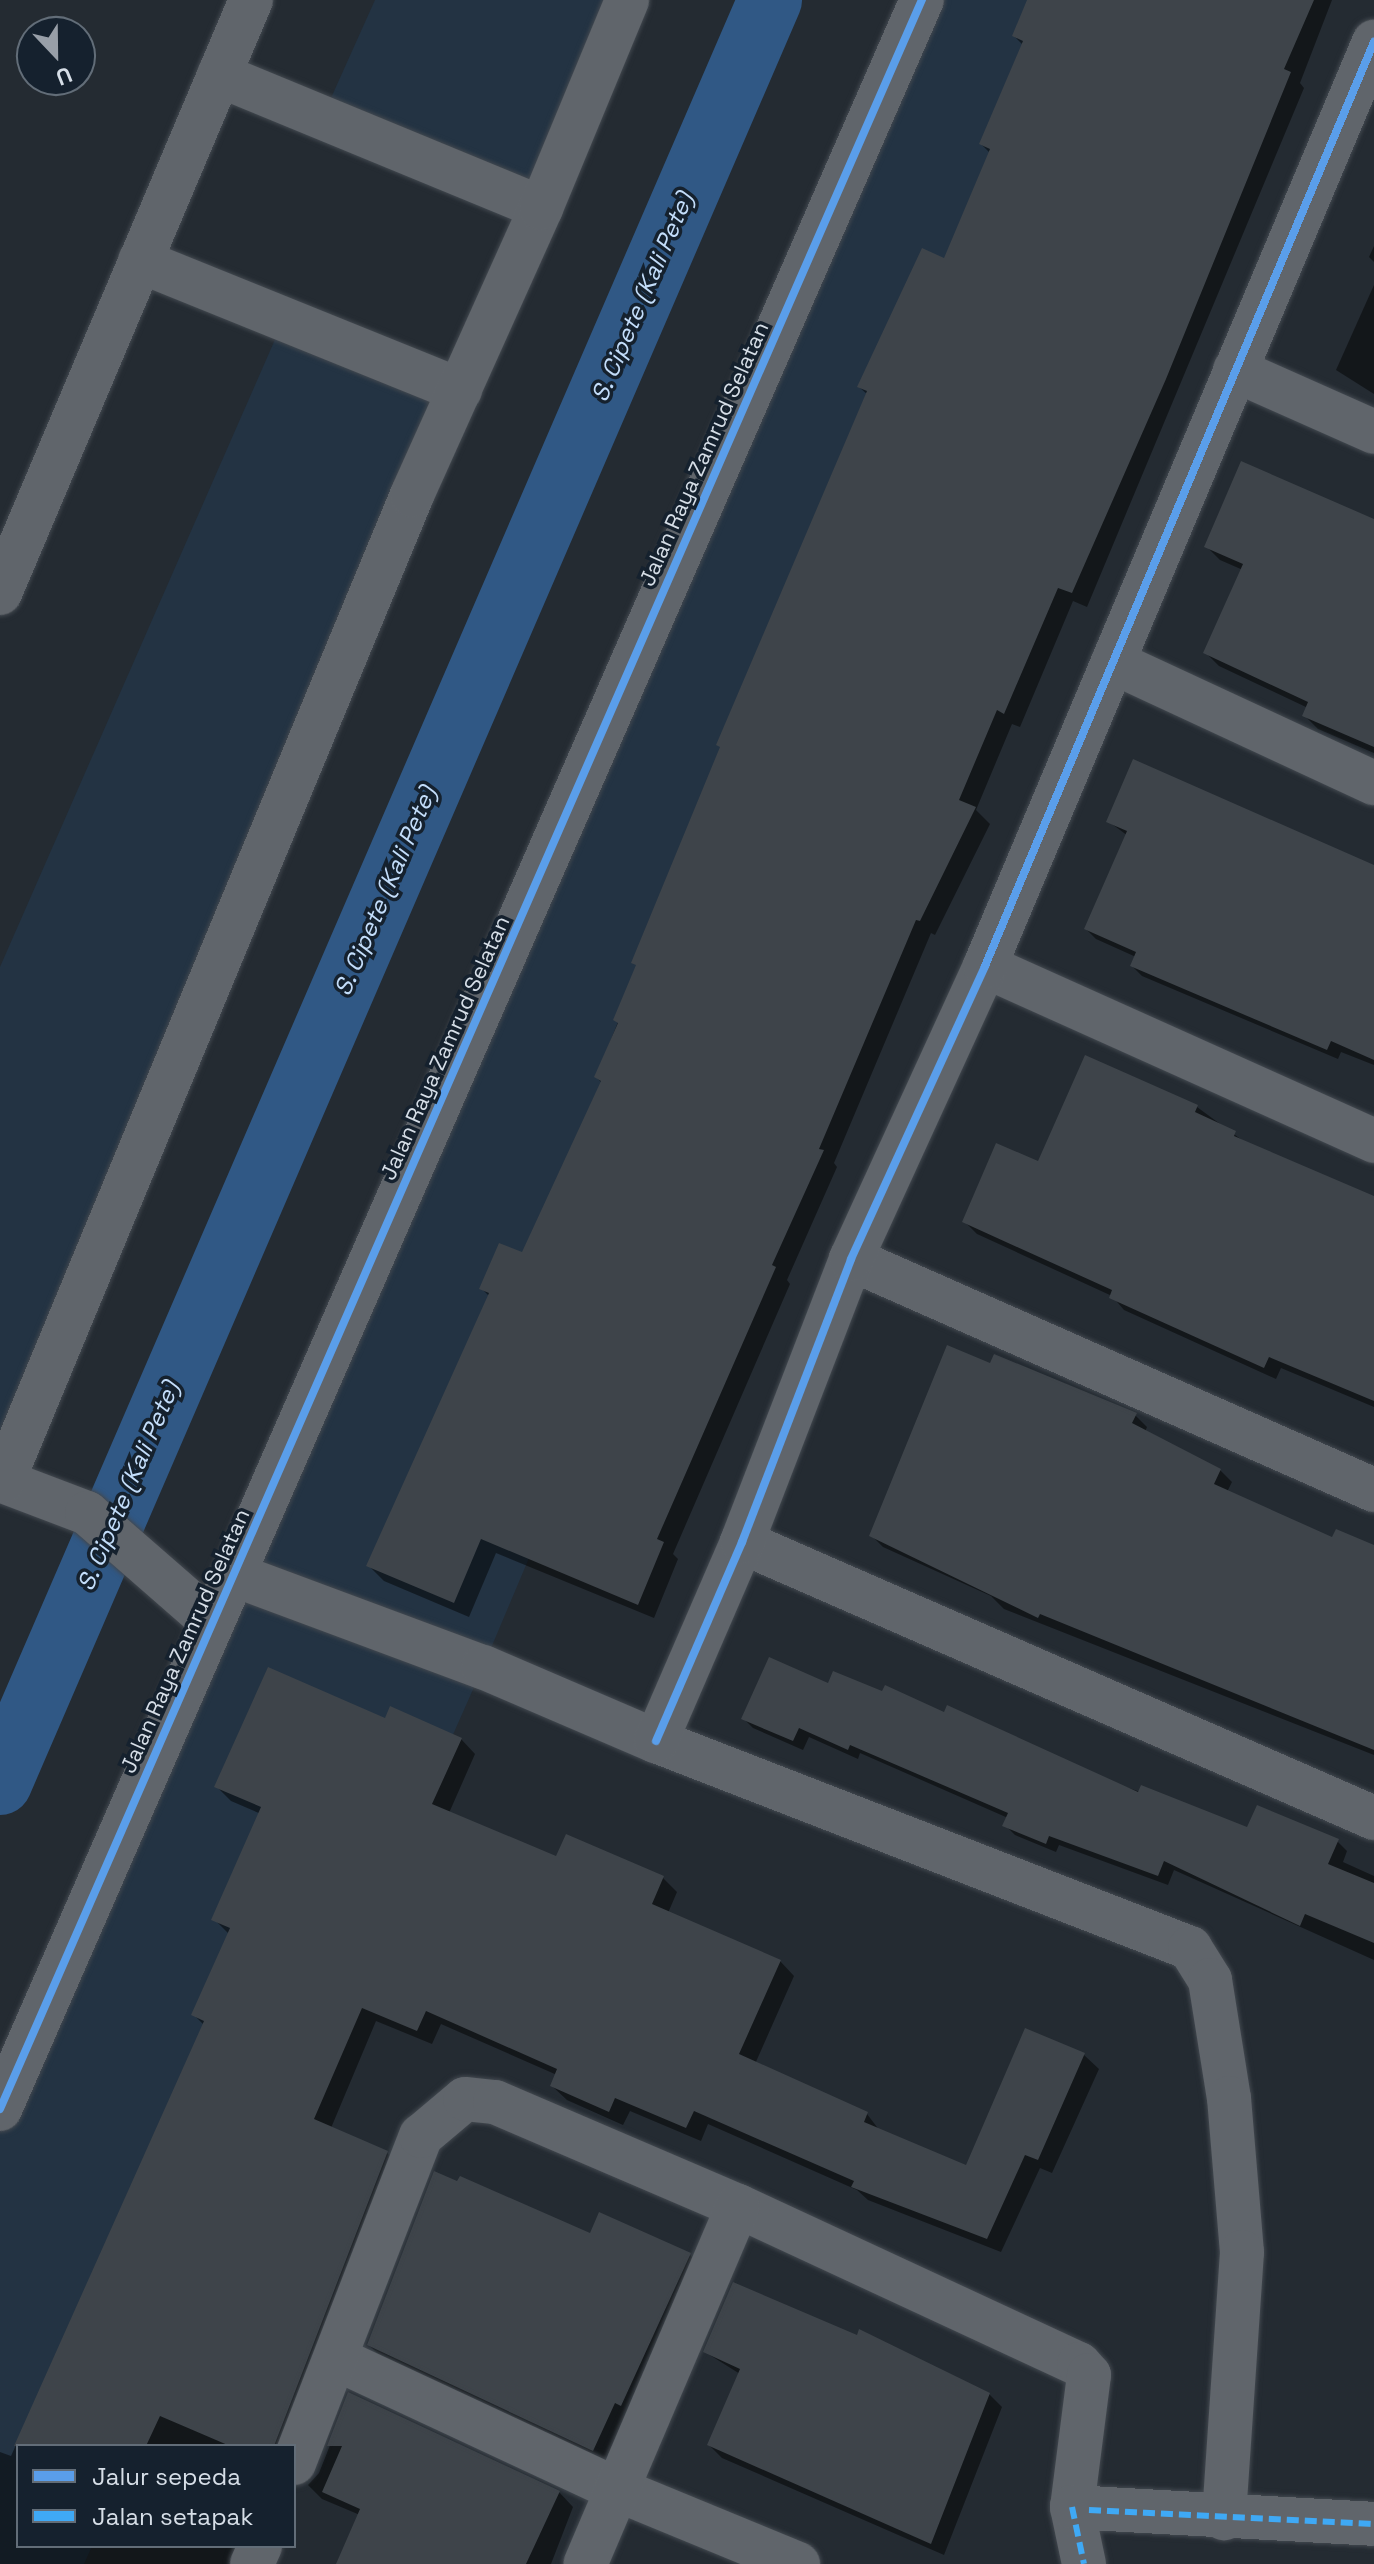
<!DOCTYPE html>
<html>
<head>
<meta charset="utf-8">
<style>
	body { margin:0 }
	#map { position:relative; width:1374px; height:2564px; overflow:hidden; background:#242b32; font-family:"Space Grotesk",sans-serif }
	div>[style] { position:absolute }
	.built>* { inset:0; background:#233343 }
	.shadow>* { inset:0; background:#0007 }
	.canal>* { height:64px; margin:-32px; padding:0 32px; transform-origin:32px; border-radius:32px; background:#305885 }
	.building>* { inset:0; background:#3e444a }
	.roads { filter:drop-shadow(0 0 2px #42484f) drop-shadow(0 0 2px #42484f) }
	.street>* { height:44px; margin:-22px; padding:0 22px; transform-origin:22px; border-radius:22px; background:#60656b }
	.secondary>* { height:44px; margin:-22px; padding:0 22px; transform-origin:22px; border-radius:22px; background:#60656b }
	.quiet>* { height:6px; margin-top:-3px; transform-origin:0; background:repeating-linear-gradient(90deg,#3fa9f5 0 12px,transparent 0 18px) }
	.cycleway>* { height:8px; margin:-4px; padding:0 4px; transform-origin:4px; border-radius:4px; background:#5a9eea }
	span { translate:-50% -50%; white-space:nowrap; text-align:center; line-height:1.15; -webkit-text-stroke:7px #15212e; paint-order:stroke }
	.street-label { font-size:22px; color:#d6dee7 }
	.water-label { font-size:24px; color:#c3ddfa; font-style:italic }
	.legend { position:absolute; left:16px; top:2444px; width:280px; height:104px; box-sizing:border-box; background:#15212e; border:2px solid #626d78; margin:0; padding:10px 14px; list-style:none; font-size:24px; color:#d6dee7 }
	.legend li { display:flex; align-items:center; gap:16px; height:40px }
	.legend b { width:40px; border:2px solid #626d78 }
	.north { position:absolute; left:16px; top:16px; width:80px; height:80px; box-sizing:border-box; background:#15212e; border:2px solid #626d78; border-radius:50%; rotate:158deg; font-size:22px; font-weight:700; line-height:32px; text-align:center; color:#d6dee7 }
	.north::after { content:''; display:block; margin:auto; width:28px; height:36px; background:#989fa8; clip-path:polygon(50% 0,100% 100%,50% 72%,0 100%) }
</style>
</head>
<body>
<div id="map">
	<div class="built">
		<div style="clip-path:polygon(375px 0,627px 0,541px 208px,322px 118px)"></div>
		<div style="clip-path:polygon(921px 0,1187px 0,483px 1667px,137px 2446px,18px 2446px,18px 2546px,92px 2546px,84px 2564px,0 2564px,0 2112px)"></div>
		<div style="clip-path:polygon(284px 319px,460px 390px,0 1480px,0 967px)"></div>
	</div>
	<div class="shadow">
		<div style="clip-path:polygon(1029px 0,1332px 0,1300px 83px,1304px 88px,1087px 607px,1073px 601px,1020px 727px,1012px 724px,976px 810px,990px 824px,935px 935px,931px 933px,834px 1163px,837px 1167px,787px 1280px,790px 1284px,673px 1554px,678px 1559px,654px 1618px,496px 1553px,469px 1617px,384px 1581px,369px 1566px,489px 1296px,481px 1288px,524px 1255px,602px 1083px,596px 1077px,868px 395px,859px 387px,945px 260px,990px 153px,981px 144px,1023px 45px,1014px 36px)"></div>
		<div style="clip-path:polygon(1374px 246px,1374px 262px,1369px 257px)"></div>
		<div style="clip-path:polygon(1374px 285px,1374px 394px,1336px 370px)"></div>
		<div style="clip-path:polygon(1374px 521px,1374px 753px,1318px 729px,1305px 716px,1308px 708px,1219px 666px,1206px 653px,1243px 570px,1220px 560px,1206px 546px)"></div>
		<div style="clip-path:polygon(1108px 821px,1374px 867px,1374px 1065px,1341px 1052px,1338px 1059px,1142px 976px,1132px 966px,1136px 957px,1096px 939px,1086px 929px,1128px 836px)"></div>
		<div style="clip-path:polygon(1197px 1107px,1246px 1143px,1374px 1197px,1374px 1407px,1281px 1368px,1276px 1379px,1124px 1310px,1112px 1296px,977px 1234px,964px 1221px,1039px 1164px)"></div>
		<div style="clip-path:polygon(991px 1366px,1135px 1415px,1147px 1427px,1145px 1432px,1220px 1470px,1232px 1482px,1227px 1492px,1374px 1559px,1374px 1755px,1004px 1609px,991px 1596px,883px 1547px,871px 1535px)"></div>
		<div style="clip-path:polygon(829px 1685px,1248px 1829px,1337px 1841px,1347px 1851px,1343px 1862px,1374px 1876px,1374px 1960px,1174px 1870px,1168px 1885px,1059px 1845px,1056px 1852px,1015px 1835px,1005px 1825px,1008px 1818px,860px 1753px,858px 1759px,809px 1737px,803px 1750px,753px 1728px,744px 1719px)"></div>
		<div style="clip-path:polygon(386px 1720px,461px 1739px,475px 1754px,449px 1813px,557px 1859px,663px 1878px,677px 1892px,668px 1913px,780px 1961px,794px 1976px,755px 2064px,867px 2114px,880px 2131px,967px 2168px,1026px 2030px,1084px 2055px,1099px 2069px,1052px 2173px,1040px 2168px,1001px 2252px,868px 2200px,857px 2190px,708px 2124px,701px 2141px,630px 2111px,623px 2125px,567px 2100px,552px 2086px,557px 2075px,441px 2024px,432px 2044px,376px 2021px,331px 2128px,387px 2153px,402px 2167px,294px 2446px,18px 2446px,18px 2546px,256px 2546px,248px 2564px,0 2564px,0 2452px,11px 2456px,204px 2025px,194px 2015px,229px 1934px,214px 1919px,261px 1814px,231px 1801px,217px 1787px)"></div>
		<div style="clip-path:polygon(591px 2235px,690px 2255px,705px 2270px,608px 2464px,384px 2360px,369px 2345px)"></div>
		<div style="clip-path:polygon(705px 2352px,989px 2394px,1002px 2407px,944px 2555px,722px 2458px,709px 2445px,740px 2374px)"></div>
		<div style="clip-path:polygon(350px 2395px,559px 2492px,573px 2507px,551px 2564px,337px 2564px,360px 2515px,322px 2499px,308px 2485px,319px 2473px)"></div>
	</div>
	<div class="canal">
		<div style="left:0;top:1783px;width:1942px;rotate:-66.64deg"></div>
	</div>
	<div class="building">
		<div style="clip-path:polygon(1027px 0,1314px 0,1284px 69px,1291px 72px,1166px 379px,1072px 593px,1058px 588px,1004px 714px,997px 710px,959px 800px,976px 807px,920px 921px,916px 920px,819px 1149px,824px 1150px,772px 1265px,776px 1267px,657px 1539px,664px 1542px,638px 1605px,481px 1539px,454px 1603px,366px 1566px,489px 1293px,479px 1289px,499px 1243px,522px 1252px,601px 1081px,594px 1077px,618px 1023px,613px 1020px,636px 965px,631px 963px,720px 747px,716px 745px,867px 391px,857px 387px,922px 248px,944px 258px,990px 149px,979px 144px,1023px 41px,1012px 36px)"></div>
		<div style="clip-path:polygon(1241px 461px,1374px 519px,1374px 747px,1302px 716px,1308px 702px,1203px 653px,1243px 564px,1204px 547px)"></div>
		<div style="clip-path:polygon(1133px 759px,1374px 865px,1374px 1060px,1331px 1041px,1327px 1050px,1130px 966px,1136px 952px,1084px 929px,1127px 831px,1106px 822px)"></div>
		<div style="clip-path:polygon(1085px 1055px,1198px 1105px,1195px 1112px,1236px 1131px,1234px 1136px,1374px 1196px,1374px 1401px,1269px 1357px,1264px 1368px,1109px 1298px,1112px 1290px,962px 1222px,996px 1143px,1038px 1161px)"></div>
		<div style="clip-path:polygon(947px 1345px,990px 1363px,994px 1354px,1137px 1413px,1132px 1423px,1221px 1469px,1214px 1484px,1332px 1537px,1336px 1529px,1374px 1545px,1374px 1750px,1040px 1614px,1038px 1618px,869px 1536px)"></div>
		<div style="clip-path:polygon(769px 1657px,828px 1683px,833px 1671px,882px 1691px,885px 1685px,944px 1712px,947px 1705px,1138px 1792px,1141px 1785px,1247px 1827px,1257px 1805px,1339px 1839px,1328px 1864px,1374px 1883px,1374px 1943px,1305px 1914px,1300px 1926px,1164px 1861px,1158px 1876px,1049px 1836px,1046px 1844px,1002px 1826px,1008px 1813px,850px 1745px,848px 1750px,799px 1728px,793px 1741px,741px 1719px)"></div>
		<div style="clip-path:polygon(268px 1667px,385px 1718px,390px 1706px,462px 1738px,432px 1804px,556px 1856px,566px 1834px,664px 1876px,652px 1904px,781px 1960px,739px 2054px,868px 2112px,864px 2122px,966px 2165px,1025px 2028px,1085px 2053px,1038px 2160px,1025px 2155px,987px 2239px,851px 2187px,854px 2181px,694px 2111px,686px 2128px,615px 2098px,609px 2112px,550px 2086px,557px 2069px,426px 2011px,417px 2031px,362px 2008px,314px 2119px,388px 2151px,274px 2446px,230px 2446px,160px 2416px,146px 2446px,14px 2446px,204px 2021px,191px 2015px,230px 1928px,211px 1920px,261px 1807px,214px 1787px)"></div>
		<div style="clip-path:polygon(434px 2171px,457px 2181px,460px 2176px,590px 2233px,599px 2212px,691px 2253px,621px 2406px,615px 2403px,593px 2451px,367px 2345px)"></div>
		<div style="clip-path:polygon(733px 2282px,857px 2335px,859px 2329px,990px 2393px,931px 2544px,707px 2445px,740px 2369px,703px 2352px)"></div>
		<div style="clip-path:polygon(348px 2392px,560px 2491px,526px 2564px,336px 2564px,360px 2509px,322px 2492px,342px 2446px,327px 2446px)"></div>
	</div>
	<div class="roads">
		<div class="street">
			<div style="left:219px;top:75px;width:348px;rotate:22.4deg"></div>
			<div style="left:140px;top:261px;width:345px;rotate:22deg"></div>
			<div style="left:1235px;top:370px;width:152px;rotate:24deg"></div>
			<div style="left:0;top:593px;width:644px;rotate:-67.06deg"></div>
			<div style="left:1113px;top:662px;width:288px;rotate:24.9deg"></div>
			<div style="left:985px;top:966px;width:427px;rotate:24.2deg"></div>
			<div style="left:851px;top:1259px;width:572px;rotate:23.83deg"></div>
			<div style="left:0;top:1480px;width:93px;rotate:20.8deg"></div>
			<div style="left:87px;top:1513px;width:166px;rotate:41.1deg"></div>
			<div style="left:3px;top:1481px;width:1067px;rotate:-67.47deg"></div>
			<div style="left:412px;top:495px;width:315px;rotate:-65.8deg"></div>
			<div style="left:541px;top:208px;width:225px;rotate:-67.5deg"></div>
			<div style="left:742px;top:1542px;width:690px;rotate:23.59deg"></div>
			<div style="left:235px;top:1575px;width:265px;rotate:20.4deg"></div>
			<div style="left:483px;top:1667px;width:188px;rotate:23.2deg"></div>
			<div style="left:656px;top:1741px;width:573px;rotate:21.19deg"></div>
			<div style="left:1190px;top:1948px;width:38px;rotate:58deg"></div>
			<div style="left:1210px;top:1980px;width:120px;rotate:80.9deg"></div>
			<div style="left:1229px;top:2098px;width:155px;rotate:85.2deg"></div>
			<div style="left:1242px;top:2252px;width:267px;rotate:93.9deg"></div>
			<div style="left:656px;top:1741px;width:217px;rotate:-66.6deg"></div>
			<div style="left:742px;top:1542px;width:303px;rotate:-68.9deg"></div>
			<div style="left:851px;top:1259px;width:322px;rotate:-65.4deg"></div>
			<div style="left:985px;top:966px;width:1003px;rotate:-67.17deg"></div>
			<div style="left:738px;top:2206px;width:376px;rotate:24.9deg"></div>
			<div style="left:1079px;top:2364px;width:15px;rotate:48deg"></div>
			<div style="left:1089px;top:2375px;width:133px;rotate:97.3deg"></div>
			<div style="left:1072px;top:2507px;width:58px;rotate:78.1deg"></div>
			<div style="left:337px;top:2359px;width:308px;rotate:25deg"></div>
			<div style="left:616px;top:2489px;width:197px;rotate:22.4deg"></div>
			<div style="left:294px;top:2463px;width:351px;rotate:-68.8deg"></div>
			<div style="left:421px;top:2136px;width:57px;rotate:-40.1deg"></div>
			<div style="left:465px;top:2099px;width:30px;rotate:6deg"></div>
			<div style="left:495px;top:2102px;width:264px;rotate:23.2deg"></div>
			<div style="left:738px;top:2206px;width:389px;rotate:113.1deg"></div>
			<div style="left:1072px;top:2507px;width:302px;rotate:3.2deg"></div>
			<div style="left:252px;top:2564px;width:20px;rotate:-66deg"></div>
		</div>
		<div class="secondary">
			<div style="left:0;top:2109px;width:2302px;rotate:-66.39deg"></div>
		</div>
	</div>
	<div class="quiet">
		<div style="left:1072px;top:2507px;width:58px;rotate:78.1deg"></div>
		<div style="left:1089px;top:2510px;width:285px;rotate:2.8deg"></div>
	</div>
	<div class="cycleway">
		<div style="left:656px;top:1741px;width:217px;rotate:-66.6deg"></div>
		<div style="left:742px;top:1542px;width:303px;rotate:-68.9deg"></div>
		<div style="left:851px;top:1259px;width:322px;rotate:-65.4deg"></div>
		<div style="left:985px;top:966px;width:1003px;rotate:-67.17deg"></div>
		<div style="left:0;top:2109px;width:2302px;rotate:-66.39deg"></div>
	</div>
	<div class="street-label">
		<span style="left:704px;top:454px;rotate:-66deg">Jalan Raya Zamrud Selatan</span>
		<span style="left:445px;top:1048px;rotate:-66deg">Jalan Raya Zamrud Selatan</span>
		<span style="left:185px;top:1641px;rotate:-66deg">Jalan Raya Zamrud Selatan</span>
	</div>
	<div class="water-label">
		<span style="left:642px;top:297px;rotate:-67deg">S. Cipete (Kali Pete)</span>
		<span style="left:385px;top:891px;rotate:-67deg">S. Cipete (Kali Pete)</span>
		<span style="left:128px;top:1486px;rotate:-67deg">S. Cipete (Kali Pete)</span>
	</div>
	<ul class="legend">
	<li><b style="height:10px;background:#5a9eea"></b>Jalur sepeda</li>
	<li><b style="height:10px;background:#3fa9f5"></b>Jalan setapak</li>
	</ul>
	<div class="north">U</div>
</div>
</body>
</html>
